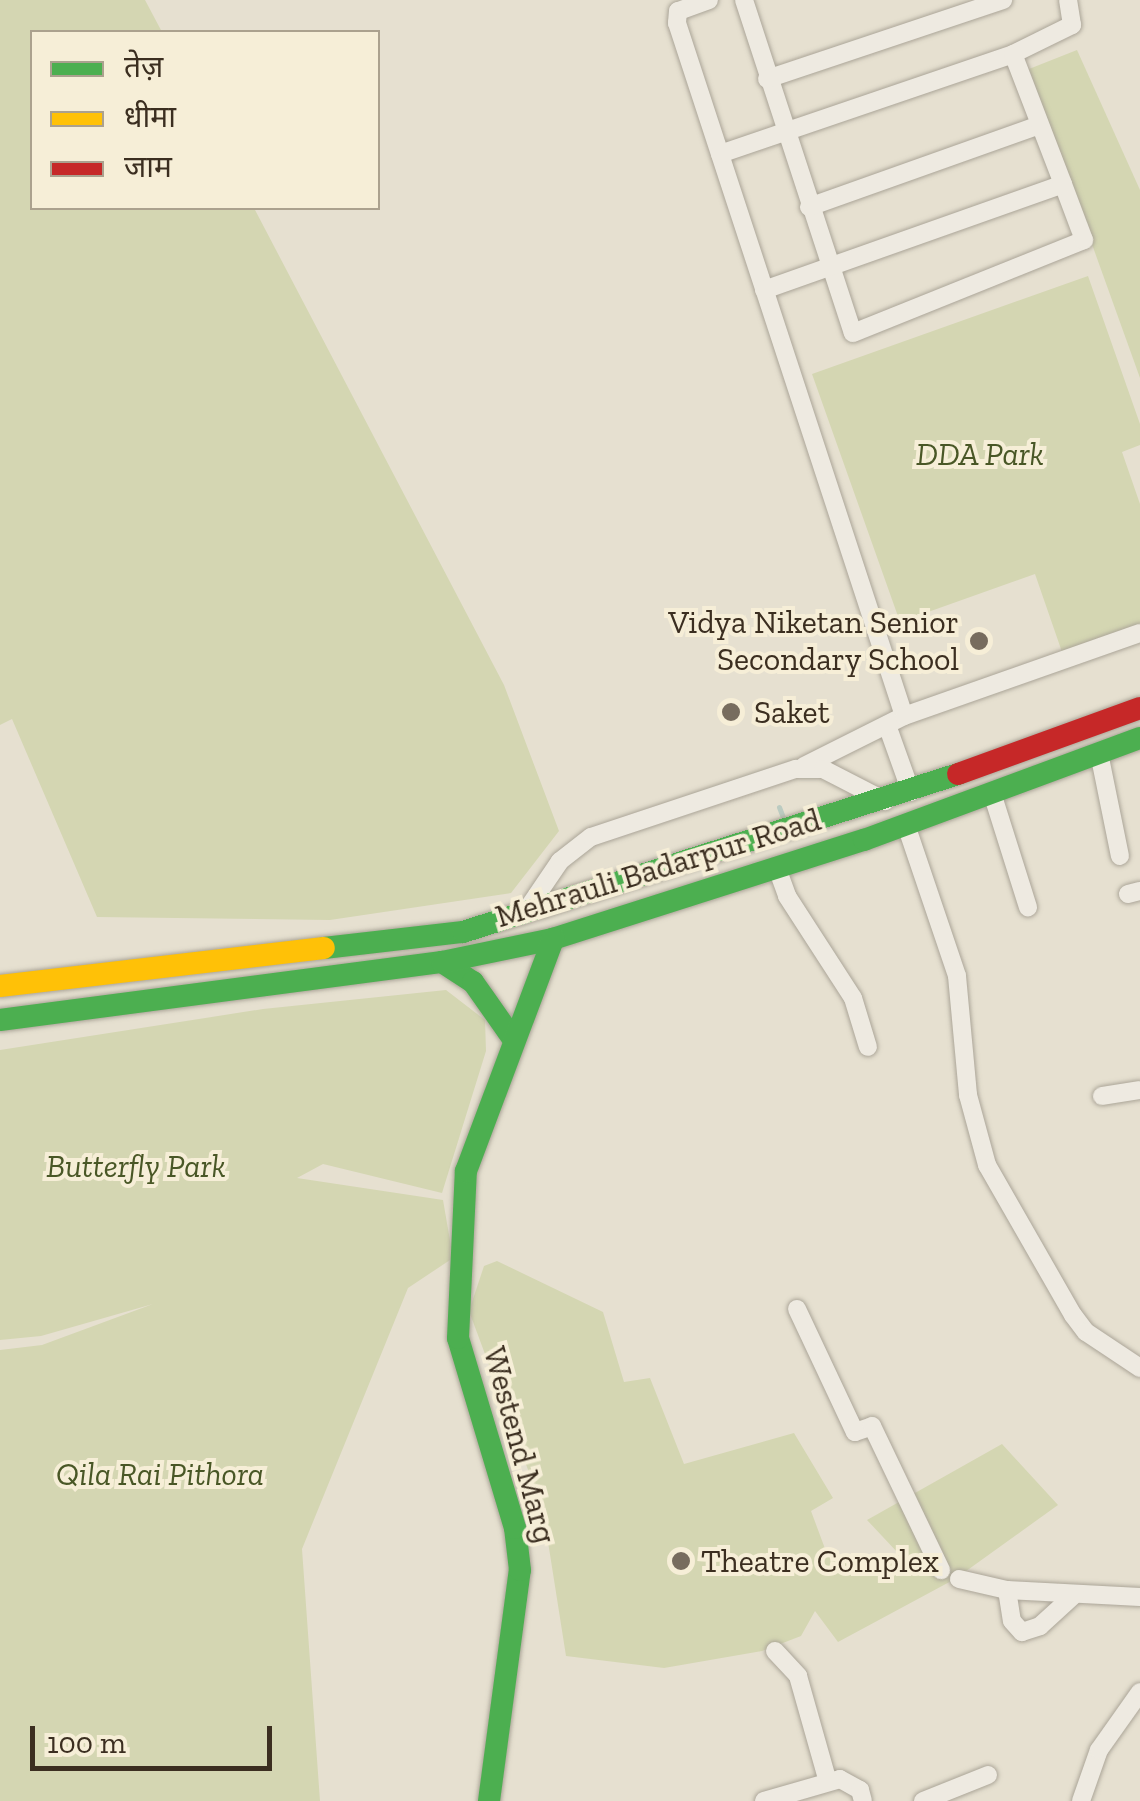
<!DOCTYPE html>
<html>
<head>
<meta charset="utf-8">
<style>
	body { margin:0 }
	#map { position:relative; width:1140px; height:1801px; overflow:hidden; background:#e6e0d0; font-family:"Zilla Slab","Noto Sans Devanagari",serif }
	div>[style] { position:absolute }
	.green>* { inset:0; background:#d4d6b2 }
	.stream>* { height:5px; margin:-2.5px; padding:0 2.5px; transform-origin:2.5px; border-radius:2.5px; background:#bbcbc1 }
	.roads { filter:drop-shadow(0 0 2px #aba598) drop-shadow(0 0 2px #aba598) }
	.street>* { height:18px; margin:-9px; padding:0 9px; transform-origin:9px; border-radius:9px; background:#eeeae1 }
	.fast>* { height:22px; margin:-11px; padding:0 11px; transform-origin:11px; border-radius:11px; background:#4caf50 }
	.slow>* { height:22px; margin:-11px; padding:0 11px; transform-origin:11px; border-radius:11px; background:#ffc107 }
	.jam>* { height:22px; margin:-11px; padding:0 11px; transform-origin:11px; border-radius:11px; background:#c62828 }
	.dots>* { width:28px; height:28px; translate:-50% -50%; box-sizing:border-box; border:5px solid #f6eed7; border-radius:50% }
	span { translate:-50% -50%; white-space:nowrap; text-align:center; line-height:1.15; -webkit-text-stroke:8px #f6eed7; paint-order:stroke }
	.park-label { font-size:32px; color:#495726; font-style:italic }
	.poi-label { font-size:32px; color:#3b2e20 }
	.right { translate:-100% -50%; text-align:right }
	.left { translate:0 -50%; text-align:left }
	.street-label { font-size:32px; color:#3b2e20 }
	.legend { position:absolute; left:30px; top:30px; width:350px; height:180px; box-sizing:border-box; background:#f6eed7; border:2px solid #aba18e; margin:0; padding:12px 18px; list-style:none; font-size:30px; color:#3b2e20 }
	.legend li { display:flex; align-items:center; gap:20px; height:50px }
	.legend b { width:50px; border:2px solid #aba18e }
	.scale { position:absolute; left:30px; top:1726px; width:242px; height:45px; box-sizing:border-box; border:5px solid #3b2e20; border-top:0; padding-left:12px; font-size:30px; line-height:35px; white-space:nowrap; color:#3b2e20; -webkit-text-stroke:8px #f6eed7; paint-order:stroke }
</style>
</head>
<body>
<div id="map">
	<div class="green">
		<div style="clip-path:polygon(0 0,145px 0,162px 32px,32px 32px,32px 208px,254px 208px,504px 685px,559px 831px,511px 893px,330px 920px,97px 917px,12px 719px,0 725px)"></div>
		<div style="clip-path:polygon(1077px 50px,1140px 190px,1140px 378px,1029px 69px)"></div>
		<div style="clip-path:polygon(1088px 276px,1140px 424px,1140px 445px,1122px 452px,1140px 504px,1140px 624px,1062px 652px,1035px 574px,900px 622px,812px 374px)"></div>
		<div style="clip-path:polygon(446px 990px,485px 1020px,486px 1051px,442px 1193px,323px 1164px,297px 1178px,443px 1200px,453px 1258px,408px 1288px,302px 1549px,320px 1801px,0 1801px,0 1350px,42px 1345px,153px 1304px,41px 1336px,0 1340px,0 1050px,263px 1009px)"></div>
		<div style="clip-path:polygon(497px 1261px,603px 1312px,624px 1382px,650px 1378px,684px 1464px,794px 1433px,833px 1498px,811px 1511px,827px 1554px,878px 1570px,898px 1553px,867px 1520px,1002px 1444px,1058px 1505px,955px 1579px,838px 1642px,815px 1611px,801px 1636px,762px 1651px,664px 1668px,566px 1656px,543px 1510px,469px 1311px,484px 1266px)"></div>
	</div>
	<div class="stream">
		<div style="left:779px;top:807px;width:17px;rotate:69deg"></div>
	</div>
	<div class="roads">
		<div class="street">
			<div style="left:709px;top:0;width:33px;rotate:160deg"></div>
			<div style="left:678px;top:11px;width:12px;rotate:95deg"></div>
			<div style="left:677px;top:23px;width:729px;rotate:71.86deg"></div>
			<div style="left:744px;top:0;width:350px;rotate:71.9deg"></div>
			<div style="left:853px;top:333px;width:249px;rotate:-21.9deg"></div>
			<div style="left:1084px;top:240px;width:60px;rotate:-110.6deg"></div>
			<div style="left:767px;top:79px;width:249px;rotate:-18.5deg"></div>
			<div style="left:720px;top:154px;width:310px;rotate:-18.8deg"></div>
			<div style="left:1013px;top:54px;width:66px;rotate:-26.2deg"></div>
			<div style="left:1072px;top:25px;width:25px;rotate:-99deg"></div>
			<div style="left:809px;top:207px;width:244px;rotate:-19.6deg"></div>
			<div style="left:764px;top:290px;width:317px;rotate:-19.5deg"></div>
			<div style="left:1063px;top:184px;width:139px;rotate:-111deg"></div>
			<div style="left:887px;top:725px;width:71px;rotate:70.3deg"></div>
			<div style="left:1099px;top:753px;width:105px;rotate:78.5deg"></div>
			<div style="left:804px;top:766px;width:112px;rotate:-26.6deg"></div>
			<div style="left:904px;top:716px;width:250px;rotate:-19.4deg"></div>
			<div style="left:992px;top:793px;width:120px;rotate:72.5deg"></div>
			<div style="left:906px;top:825px;width:159px;rotate:71.3deg"></div>
			<div style="left:957px;top:976px;width:120px;rotate:84.7deg"></div>
			<div style="left:968px;top:1095px;width:73px;rotate:74.8deg"></div>
			<div style="left:987px;top:1165px;width:173px;rotate:60.2deg"></div>
			<div style="left:1073px;top:1315px;width:21px;rotate:53deg"></div>
			<div style="left:1086px;top:1332px;width:65px;rotate:33.7deg"></div>
			<div style="left:777px;top:868px;width:30px;rotate:70deg"></div>
			<div style="left:787px;top:896px;width:121px;rotate:57.1deg"></div>
			<div style="left:853px;top:998px;width:51px;rotate:73deg"></div>
			<div style="left:1128px;top:894px;width:12px;rotate:-14deg"></div>
			<div style="left:524px;top:914px;width:64px;rotate:-55.8deg"></div>
			<div style="left:560px;top:861px;width:39px;rotate:-38deg"></div>
			<div style="left:591px;top:837px;width:216px;rotate:-18.4deg"></div>
			<div style="left:796px;top:769px;width:27px"></div>
			<div style="left:823px;top:769px;width:70px;rotate:27.3deg"></div>
			<div style="left:1102px;top:1096px;width:38px;rotate:-9deg"></div>
			<div style="left:797px;top:1309px;width:136px;rotate:64.8deg"></div>
			<div style="left:855px;top:1432px;width:18px;rotate:-19deg"></div>
			<div style="left:872px;top:1426px;width:160px;rotate:64.4deg"></div>
			<div style="left:959px;top:1579px;width:49px;rotate:12.9deg"></div>
			<div style="left:1007px;top:1590px;width:133px;rotate:3deg"></div>
			<div style="left:1007px;top:1590px;width:31px;rotate:81deg"></div>
			<div style="left:1012px;top:1621px;width:15px;rotate:48deg"></div>
			<div style="left:1022px;top:1632px;width:19px;rotate:-18deg"></div>
			<div style="left:1040px;top:1626px;width:47px;rotate:-42.4deg"></div>
			<div style="left:775px;top:1651px;width:34px;rotate:47deg"></div>
			<div style="left:798px;top:1676px;width:110px;rotate:74.2deg"></div>
			<div style="left:764px;top:1801px;width:79px;rotate:-16.1deg"></div>
			<div style="left:840px;top:1779px;width:23px;rotate:29deg"></div>
			<div style="left:860px;top:1790px;width:11px;rotate:75deg"></div>
			<div style="left:923px;top:1801px;width:70px;rotate:-21.8deg"></div>
			<div style="left:1081px;top:1801px;width:54px;rotate:-70.6deg"></div>
			<div style="left:1099px;top:1750px;width:71px;rotate:-54.7deg"></div>
		</div>
		<div class="fast">
			<div style="left:324px;top:948px;width:140px;rotate:-6.6deg"></div>
			<div style="left:463px;top:932px;width:520px;rotate:-17.7deg"></div>
			<div style="left:442px;top:962px;width:37px;rotate:33deg"></div>
			<div style="left:473px;top:982px;width:70px;rotate:54.9deg"></div>
			<div style="left:0;top:1020px;width:446px;rotate:-7.5deg"></div>
			<div style="left:442px;top:962px;width:113px;rotate:-11.7deg"></div>
			<div style="left:553px;top:939px;width:326px;rotate:-17.7deg"></div>
			<div style="left:864px;top:840px;width:294px;rotate:-20.3deg"></div>
			<div style="left:489px;top:1801px;width:233px;rotate:-82.4deg"></div>
			<div style="left:520px;top:1570px;width:42px;rotate:-96.8deg"></div>
			<div style="left:515px;top:1528px;width:198px;rotate:-106.7deg"></div>
			<div style="left:458px;top:1338px;width:167px;rotate:-87.3deg"></div>
			<div style="left:466px;top:1171px;width:248px;rotate:-69.4deg"></div>
		</div>
		<div class="slow">
			<div style="left:0;top:986px;width:326px;rotate:-6.7deg"></div>
		</div>
		<div class="jam">
			<div style="left:958px;top:774px;width:194px;rotate:-19.9deg"></div>
		</div>
	</div>
	<div class="dots">
		<div style="left:979px;top:641px;background:#776c5e"></div>
		<div style="left:731px;top:712px;background:#776c5e"></div>
		<div style="left:681px;top:1561px;background:#776c5e"></div>
	</div>
	<div class="park-label">
		<span style="left:980px;top:454px">DDA Park</span>
		<span style="left:136px;top:1166px">Butterfly Park</span>
		<span style="left:160px;top:1474px">Qila Rai Pithora</span>
	</div>
	<div class="poi-label">
		<span class="right" style="left:959px;top:641px">Vidya Niketan Senior<br>Secondary School</span>
		<span class="left" style="left:754px;top:712px">Saket</span>
		<span class="left" style="left:701px;top:1561px">Theatre Complex</span>
	</div>
	<div class="street-label">
		<span style="left:658px;top:868px;rotate:-17deg">Mehrauli Badarpur Road</span>
		<span style="left:520px;top:1445px;rotate:75deg">Westend Marg</span>
	</div>
	<ul class="legend">
	<li><b style="height:12px;background:#4caf50"></b>तेज़</li>
	<li><b style="height:12px;background:#ffc107"></b>धीमा</li>
	<li><b style="height:12px;background:#c62828"></b>जाम</li>
	</ul>
	<div class="scale">100 m</div>
</div>
</body>
</html>
